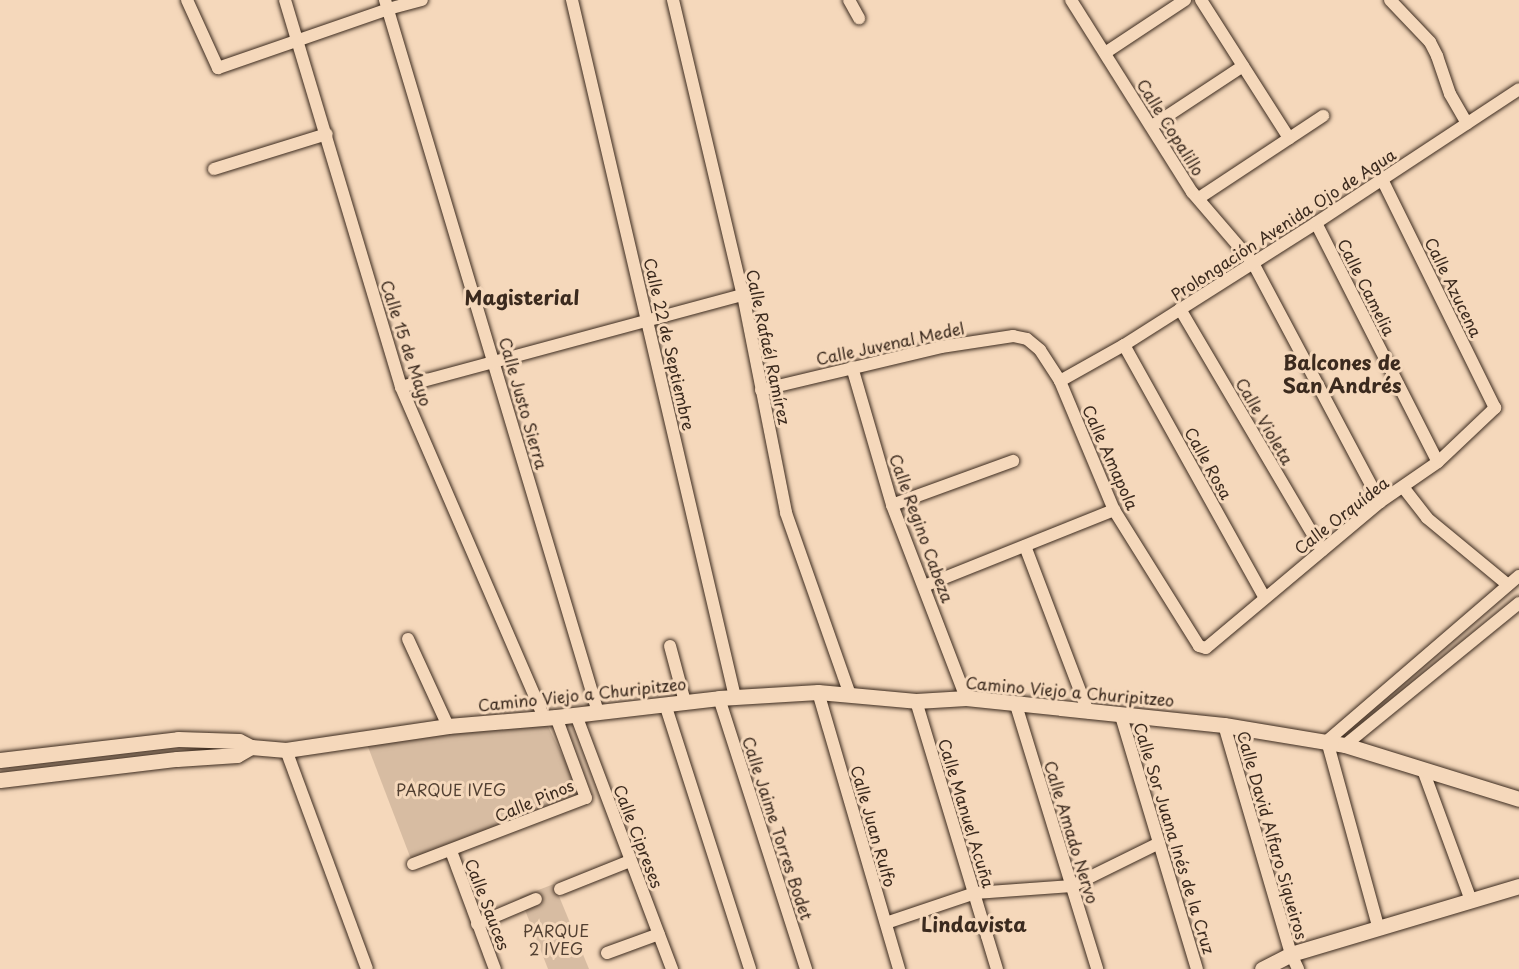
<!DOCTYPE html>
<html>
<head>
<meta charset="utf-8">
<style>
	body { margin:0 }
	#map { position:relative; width:1519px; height:969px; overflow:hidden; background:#f5d8bb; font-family:"Playpen Sans",sans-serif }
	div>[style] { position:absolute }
	.green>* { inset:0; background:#d7bca2 }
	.roads { filter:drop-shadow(0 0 2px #3b2a1e) drop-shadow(0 0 2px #3b2a1e) }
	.minor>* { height:12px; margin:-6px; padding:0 6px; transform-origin:6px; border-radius:6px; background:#f5d8bb }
	.tertiary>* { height:15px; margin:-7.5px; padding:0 7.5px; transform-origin:7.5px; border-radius:7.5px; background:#f5d8bb }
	span { translate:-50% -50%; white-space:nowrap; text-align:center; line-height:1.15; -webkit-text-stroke:6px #f5d8bb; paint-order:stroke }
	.street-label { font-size:16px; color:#3b2a1e }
	.park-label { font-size:16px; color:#524032 }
	.quarter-label { font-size:20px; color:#3b2a1e; font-weight:700 }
</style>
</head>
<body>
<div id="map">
	<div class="green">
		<div style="clip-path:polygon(544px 718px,585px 802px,414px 867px,365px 739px)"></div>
		<div style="clip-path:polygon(554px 884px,589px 969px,548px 969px,520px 897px)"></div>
	</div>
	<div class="roads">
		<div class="minor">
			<div style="left:187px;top:0;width:75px;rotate:65.5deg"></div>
			<div style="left:218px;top:68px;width:180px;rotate:-19.1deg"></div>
			<div style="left:388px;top:9px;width:35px;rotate:-15deg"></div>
			<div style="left:285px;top:0;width:404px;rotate:73.3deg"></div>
			<div style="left:401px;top:387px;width:361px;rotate:66.6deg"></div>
			<div style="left:385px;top:0;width:743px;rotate:73.35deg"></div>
			<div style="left:572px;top:0;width:716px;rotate:76.84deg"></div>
			<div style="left:673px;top:0;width:303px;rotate:76.7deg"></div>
			<div style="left:743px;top:295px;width:222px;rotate:78.8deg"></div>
			<div style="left:786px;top:513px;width:193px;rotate:70.6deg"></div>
			<div style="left:849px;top:0;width:21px;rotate:61deg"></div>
			<div style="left:1071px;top:0;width:227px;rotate:57.8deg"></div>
			<div style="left:1192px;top:192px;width:94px;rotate:49.3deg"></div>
			<div style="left:1253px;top:263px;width:271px;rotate:62deg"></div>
			<div style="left:1201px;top:0;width:164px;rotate:57.5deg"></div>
			<div style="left:1390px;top:0;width:58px;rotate:46.4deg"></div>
			<div style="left:1430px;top:42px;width:16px;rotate:63deg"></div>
			<div style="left:1437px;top:56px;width:40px;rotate:71.1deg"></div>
			<div style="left:1450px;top:94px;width:34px;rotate:60deg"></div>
			<div style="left:1105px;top:53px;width:96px;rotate:-33.5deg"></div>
			<div style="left:1152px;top:126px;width:109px;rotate:-33.4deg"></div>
			<div style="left:214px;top:169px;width:118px;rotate:-17.2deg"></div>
			<div style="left:1199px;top:198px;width:149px;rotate:-33.5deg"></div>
			<div style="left:1316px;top:223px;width:268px;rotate:63deg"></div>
			<div style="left:1180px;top:309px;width:280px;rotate:59.5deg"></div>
			<div style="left:1124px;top:345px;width:288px;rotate:60.9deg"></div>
			<div style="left:852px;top:367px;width:144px;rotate:73.8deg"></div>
			<div style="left:892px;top:505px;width:207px;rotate:69deg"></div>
			<div style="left:1060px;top:381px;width:73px;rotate:-29.4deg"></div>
			<div style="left:1124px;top:345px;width:227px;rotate:-32.4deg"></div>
			<div style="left:1316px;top:223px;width:243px;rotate:-33.4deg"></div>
			<div style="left:401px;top:387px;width:354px;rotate:-15.1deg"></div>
			<div style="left:761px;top:390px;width:185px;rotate:-13.4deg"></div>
			<div style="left:941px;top:347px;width:73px;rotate:-8.7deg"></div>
			<div style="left:1013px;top:336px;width:14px;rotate:12deg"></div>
			<div style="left:1027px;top:339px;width:17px;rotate:40deg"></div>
			<div style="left:1040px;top:350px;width:37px;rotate:57deg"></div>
			<div style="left:1060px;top:381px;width:140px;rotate:67.3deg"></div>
			<div style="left:1114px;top:510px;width:160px;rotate:58deg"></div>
			<div style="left:1199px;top:646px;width:7px;rotate:16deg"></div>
			<div style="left:1206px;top:648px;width:227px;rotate:-40deg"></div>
			<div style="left:1380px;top:502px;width:70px;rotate:-34.6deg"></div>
			<div style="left:1438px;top:462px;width:79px;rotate:-43.5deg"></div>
			<div style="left:1495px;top:408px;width:253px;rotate:-116.3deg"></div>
			<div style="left:1403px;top:487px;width:39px;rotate:52deg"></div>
			<div style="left:1427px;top:518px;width:105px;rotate:39.6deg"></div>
			<div style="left:892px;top:505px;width:129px;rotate:-20deg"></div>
			<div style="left:1025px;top:546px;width:178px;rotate:69.2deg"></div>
			<div style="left:924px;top:586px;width:205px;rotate:-21.8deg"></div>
			<div style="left:408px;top:639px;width:96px;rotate:65.3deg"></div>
			<div style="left:670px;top:646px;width:58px;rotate:75deg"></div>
			<div style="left:818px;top:692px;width:289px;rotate:73.7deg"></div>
			<div style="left:719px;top:698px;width:285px;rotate:72.2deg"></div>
			<div style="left:916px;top:701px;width:280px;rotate:73.2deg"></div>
			<div style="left:665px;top:704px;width:278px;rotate:72.2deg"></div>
			<div style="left:1016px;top:705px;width:276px;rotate:72.9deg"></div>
			<div style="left:576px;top:715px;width:272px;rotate:69.3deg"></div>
			<div style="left:1121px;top:716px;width:264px;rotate:73.3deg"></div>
			<div style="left:1224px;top:725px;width:239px;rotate:73.7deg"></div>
			<div style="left:1291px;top:954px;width:17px;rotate:65deg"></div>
			<div style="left:1345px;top:745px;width:225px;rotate:-39.2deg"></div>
			<div style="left:286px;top:750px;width:233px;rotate:69.7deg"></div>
			<div style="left:1423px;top:770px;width:136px;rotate:69.8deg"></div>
			<div style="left:451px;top:851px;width:126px;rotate:69.6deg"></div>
			<div style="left:413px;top:864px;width:185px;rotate:-20.9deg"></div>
			<div style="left:586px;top:798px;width:86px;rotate:-110.3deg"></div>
			<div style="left:560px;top:889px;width:75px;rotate:-21.8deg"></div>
			<div style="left:886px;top:923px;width:94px;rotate:-18.6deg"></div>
			<div style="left:975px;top:893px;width:97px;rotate:-4.1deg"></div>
			<div style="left:1072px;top:886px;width:97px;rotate:-26.3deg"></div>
			<div style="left:477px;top:924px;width:64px;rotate:-23deg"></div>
			<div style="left:1378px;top:926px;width:192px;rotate:-105.4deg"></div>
			<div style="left:1327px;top:741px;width:253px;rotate:-40.7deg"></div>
			<div style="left:607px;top:953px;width:55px;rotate:-20.1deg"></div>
		</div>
		<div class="tertiary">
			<div style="left:0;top:760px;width:179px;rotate:-6.7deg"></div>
			<div style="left:178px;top:739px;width:61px;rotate:1.9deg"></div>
			<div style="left:239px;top:741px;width:13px;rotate:27deg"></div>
			<div style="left:251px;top:747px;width:35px;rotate:5deg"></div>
			<div style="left:286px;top:750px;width:164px;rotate:-8.4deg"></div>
			<div style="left:448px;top:726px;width:108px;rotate:-4.8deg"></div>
			<div style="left:556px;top:717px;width:164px;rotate:-6.6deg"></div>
			<div style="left:719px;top:698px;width:99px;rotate:-3.5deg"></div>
			<div style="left:818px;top:692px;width:98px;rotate:5.2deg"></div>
			<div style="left:916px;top:701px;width:50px;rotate:-3.4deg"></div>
			<div style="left:966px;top:698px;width:259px;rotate:6deg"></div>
			<div style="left:1224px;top:725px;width:123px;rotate:9.4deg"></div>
			<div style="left:1345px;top:745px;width:182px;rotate:17.2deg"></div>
			<div style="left:0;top:780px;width:178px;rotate:-6.8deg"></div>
			<div style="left:177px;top:759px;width:60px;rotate:-3.8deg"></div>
			<div style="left:237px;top:755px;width:16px;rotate:-30deg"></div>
			<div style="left:1262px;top:969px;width:33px;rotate:-27deg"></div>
			<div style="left:1291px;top:954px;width:238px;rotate:-16.6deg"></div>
		</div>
	</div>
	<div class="street-label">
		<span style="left:1171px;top:127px;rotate:58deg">Calle Copalillo</span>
		<span style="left:1283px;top:224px;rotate:-33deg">Prolongación Avenida Ojo de Agua</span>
		<span style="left:1367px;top:287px;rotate:63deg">Calle Camelia</span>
		<span style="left:1454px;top:287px;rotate:64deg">Calle Azucena</span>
		<span style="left:407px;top:343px;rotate:72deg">Calle 15 de Mayo</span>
		<span style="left:890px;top:343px;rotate:-12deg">Calle Juvenal Medel</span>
		<span style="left:670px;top:344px;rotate:77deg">Calle 22 de Septiembre</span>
		<span style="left:769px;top:347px;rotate:78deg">Calle Rafaél Ramírez</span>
		<span style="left:524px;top:403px;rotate:74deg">Calle Justo Sierra</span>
		<span style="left:1265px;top:421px;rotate:60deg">Calle Violeta</span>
		<span style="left:1111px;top:457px;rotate:66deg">Calle Amapola</span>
		<span style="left:1209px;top:463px;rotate:61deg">Calle Rosa</span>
		<span style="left:1341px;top:515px;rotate:-38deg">Calle Orquídea</span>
		<span style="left:922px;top:528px;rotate:70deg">Calle Regino Cabeza</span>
		<span style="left:1070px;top:691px;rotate:5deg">Camino Viejo a Churipitzeo</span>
		<span style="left:582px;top:694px;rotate:-6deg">Camino Viejo a Churipitzeo</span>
		<span style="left:534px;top:800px;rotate:-23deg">Calle Pinos</span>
		<span style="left:967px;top:813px;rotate:73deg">Calle Manuel Acuña</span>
		<span style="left:874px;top:826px;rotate:74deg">Calle Juan Rulfo</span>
		<span style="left:778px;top:828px;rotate:72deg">Calle Jaime Torres Bodet</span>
		<span style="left:1072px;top:832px;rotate:73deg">Calle Amado Nervo</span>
		<span style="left:1273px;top:835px;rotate:74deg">Calle David Alfaro Siqueiros</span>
		<span style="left:639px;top:836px;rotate:69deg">Calle Cipreses</span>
		<span style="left:1175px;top:838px;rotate:73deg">Calle Sor Juana Inés de la Cruz</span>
		<span style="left:488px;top:904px;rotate:69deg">Calle Sauces</span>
	</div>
	<div class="park-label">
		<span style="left:451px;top:789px">PARQUE IVEG</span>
		<span style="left:556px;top:939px">PARQUE<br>2 IVEG</span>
	</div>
	<div class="quarter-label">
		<span style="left:522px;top:297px">Magisterial</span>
		<span style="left:1342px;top:374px">Balcones de<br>San Andrés</span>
		<span style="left:974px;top:924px">Lindavista</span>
	</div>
</div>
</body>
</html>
